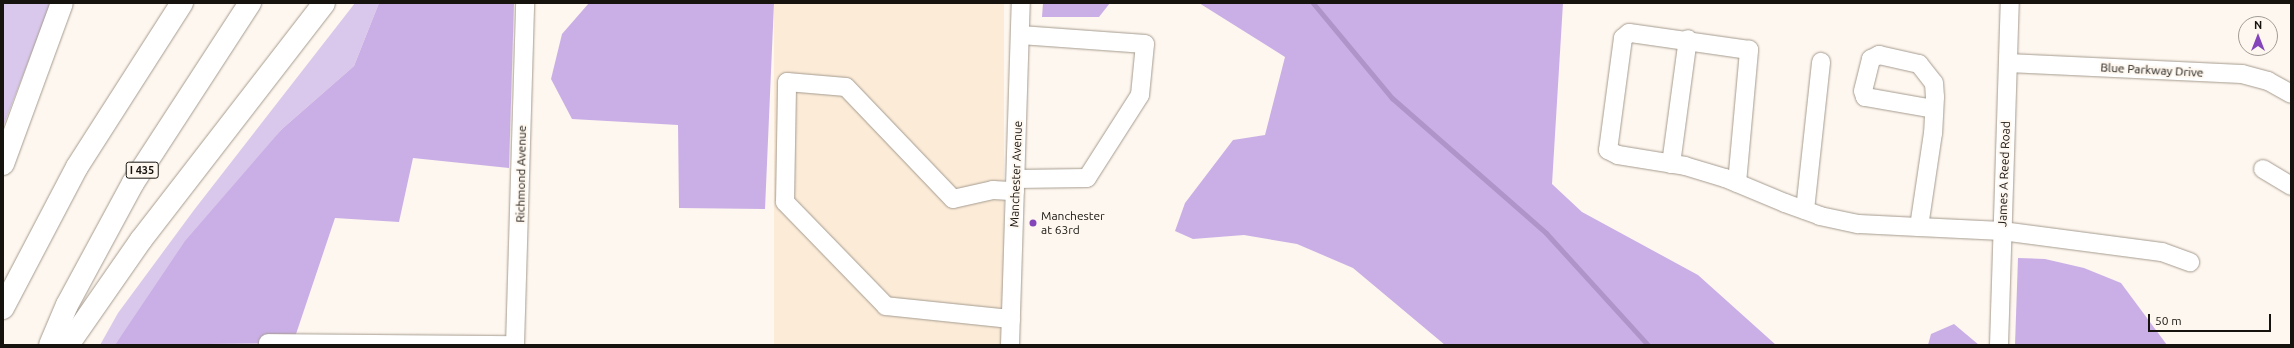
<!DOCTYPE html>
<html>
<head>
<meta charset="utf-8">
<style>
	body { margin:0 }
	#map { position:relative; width:2294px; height:348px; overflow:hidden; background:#fef7ef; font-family:Ubuntu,sans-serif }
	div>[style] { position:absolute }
	.built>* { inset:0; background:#fbebd7; transform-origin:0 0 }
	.green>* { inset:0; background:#d9c8ec }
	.forest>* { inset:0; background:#caafe6 }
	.stream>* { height:5px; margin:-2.5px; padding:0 2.5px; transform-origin:2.5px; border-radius:2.5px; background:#ae94c9 }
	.roads { filter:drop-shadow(0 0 1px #a59b8f) drop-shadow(0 0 1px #a59b8f) }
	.minor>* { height:18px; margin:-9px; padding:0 9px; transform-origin:9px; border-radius:9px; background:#fff }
	.highway>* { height:22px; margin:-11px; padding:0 11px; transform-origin:11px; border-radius:11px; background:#fff }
	.dots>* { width:11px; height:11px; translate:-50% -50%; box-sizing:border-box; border:2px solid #fef7ef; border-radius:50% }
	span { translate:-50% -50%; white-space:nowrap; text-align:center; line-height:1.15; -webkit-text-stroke:3.5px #fef7ef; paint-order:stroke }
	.shield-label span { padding:1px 3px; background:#fef7ef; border:1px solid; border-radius:3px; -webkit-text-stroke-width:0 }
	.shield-label { font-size:11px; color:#16130e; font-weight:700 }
	.street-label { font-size:12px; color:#16130e }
	.poi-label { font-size:12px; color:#16130e }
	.left { translate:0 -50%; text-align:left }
	.frame { position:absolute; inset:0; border:4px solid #16130e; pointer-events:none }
	.north { position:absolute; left:2238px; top:16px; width:40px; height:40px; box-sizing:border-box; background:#fef7ef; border:1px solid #a19c95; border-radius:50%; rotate:0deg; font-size:11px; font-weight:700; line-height:16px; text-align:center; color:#16130e }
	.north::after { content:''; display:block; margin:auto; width:14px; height:18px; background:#8545ba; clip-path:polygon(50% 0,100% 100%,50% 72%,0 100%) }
	.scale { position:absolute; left:2148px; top:314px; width:123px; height:18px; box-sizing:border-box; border:2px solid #16130e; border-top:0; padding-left:5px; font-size:12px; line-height:14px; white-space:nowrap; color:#16130e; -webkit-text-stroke:3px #fef7ef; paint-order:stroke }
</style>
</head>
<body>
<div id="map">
	<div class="built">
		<div style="left:774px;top:3px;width:230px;height:342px"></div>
	</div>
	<div class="green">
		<div style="clip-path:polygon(3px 3px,51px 3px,3px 127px)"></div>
		<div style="clip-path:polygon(355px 3px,379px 3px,354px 66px,282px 129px,115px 345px,100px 345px,118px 313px,194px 210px)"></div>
	</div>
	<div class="forest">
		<div style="clip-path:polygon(379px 3px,514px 3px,509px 168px,413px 158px,399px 222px,335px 218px,293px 343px,115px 345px,185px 241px,282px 129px,354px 66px)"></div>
		<div style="clip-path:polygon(589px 3px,774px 3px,765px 209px,679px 208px,678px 125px,572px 119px,551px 79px,562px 34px)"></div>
		<div style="clip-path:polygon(1043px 3px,1110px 3px,1099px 17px,1042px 17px)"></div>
		<div style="clip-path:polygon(1199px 3px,1563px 3px,1552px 184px,1582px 212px,1698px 275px,1776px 345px,1445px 345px,1353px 268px,1297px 244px,1244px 235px,1193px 239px,1175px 231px,1185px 203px,1233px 140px,1265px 135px,1285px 57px)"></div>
		<div style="clip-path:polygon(2018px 258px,2045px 259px,2084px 268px,2121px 283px,2167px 345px,2015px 345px)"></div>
		<div style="clip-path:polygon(1954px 324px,1979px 345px,1928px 345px,1931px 334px)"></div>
	</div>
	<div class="stream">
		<div style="left:1313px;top:3px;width:124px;rotate:50.3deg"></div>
		<div style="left:1392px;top:98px;width:205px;rotate:41.2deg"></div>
		<div style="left:1546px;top:233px;width:151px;rotate:47.7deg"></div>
	</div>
	<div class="roads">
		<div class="minor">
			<div style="left:2008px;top:63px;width:234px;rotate:2.7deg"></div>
			<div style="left:2242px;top:74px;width:27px;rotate:15deg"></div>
			<div style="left:2268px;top:81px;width:26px;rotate:29deg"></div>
			<div style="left:1934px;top:109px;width:70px;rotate:-170.1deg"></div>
			<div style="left:1865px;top:97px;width:6px;rotate:-108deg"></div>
			<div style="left:1863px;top:91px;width:33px;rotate:-76deg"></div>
			<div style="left:1871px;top:59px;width:9px;rotate:-27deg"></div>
			<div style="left:1879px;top:55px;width:41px;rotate:12.7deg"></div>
			<div style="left:1919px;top:64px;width:24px;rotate:52deg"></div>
			<div style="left:1934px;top:83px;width:14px;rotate:86deg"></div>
			<div style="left:1935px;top:97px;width:36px;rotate:93deg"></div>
			<div style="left:1933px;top:133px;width:95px;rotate:98.5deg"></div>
			<div style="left:1919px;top:227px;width:83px;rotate:2.8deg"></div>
			<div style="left:2002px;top:231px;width:161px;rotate:7.5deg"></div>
			<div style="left:2162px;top:252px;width:30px;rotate:20deg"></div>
			<div style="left:1671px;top:164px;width:126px;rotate:-82.3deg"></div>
			<div style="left:2263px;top:169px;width:33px;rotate:31deg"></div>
			<div style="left:1016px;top:179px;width:71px;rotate:-0.8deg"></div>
			<div style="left:1087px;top:178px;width:98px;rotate:-57.4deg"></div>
			<div style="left:1140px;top:95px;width:51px;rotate:-84.4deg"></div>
			<div style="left:1145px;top:44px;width:125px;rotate:-175.9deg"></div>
			<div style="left:1737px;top:183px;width:134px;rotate:-84.8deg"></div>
			<div style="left:1749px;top:50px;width:121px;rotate:-171.9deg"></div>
			<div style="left:1629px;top:33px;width:8px;rotate:140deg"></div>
			<div style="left:1623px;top:38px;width:113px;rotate:97.6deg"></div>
			<div style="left:1608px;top:150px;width:11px;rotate:27deg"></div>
			<div style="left:1618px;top:155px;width:68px;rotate:9.3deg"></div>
			<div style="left:1685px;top:166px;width:42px;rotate:16.7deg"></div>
			<div style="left:1725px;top:178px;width:65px;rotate:22.6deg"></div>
			<div style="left:1785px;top:203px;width:37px;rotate:20deg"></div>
			<div style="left:1820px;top:216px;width:39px;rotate:12deg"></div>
			<div style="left:1858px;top:224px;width:61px;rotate:2.8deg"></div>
			<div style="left:1805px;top:210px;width:149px;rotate:-83.8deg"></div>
			<div style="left:1011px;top:319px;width:126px;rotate:-174.1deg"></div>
			<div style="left:886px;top:306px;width:145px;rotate:-134.2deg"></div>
			<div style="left:785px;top:202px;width:120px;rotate:-89deg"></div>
			<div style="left:787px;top:82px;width:59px;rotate:4.8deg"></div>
			<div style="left:846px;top:87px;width:155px;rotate:46.3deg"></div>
			<div style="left:953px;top:199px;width:41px;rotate:-12.7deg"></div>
			<div style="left:993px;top:190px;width:22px;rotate:3deg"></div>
			<div style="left:268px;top:343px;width:241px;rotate:0.5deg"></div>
			<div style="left:515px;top:345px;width:342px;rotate:-88.3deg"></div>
			<div style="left:1010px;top:345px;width:342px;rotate:-88.2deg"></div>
			<div style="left:1999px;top:345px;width:342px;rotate:-88.2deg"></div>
		</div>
		<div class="highway">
			<div style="left:3px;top:164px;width:171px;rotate:-69.9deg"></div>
			<div style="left:3px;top:308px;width:159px;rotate:-62.3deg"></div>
			<div style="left:77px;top:167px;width:195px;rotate:-57.4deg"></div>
			<div style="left:50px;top:345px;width:43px;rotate:-67deg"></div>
			<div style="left:67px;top:305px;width:139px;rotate:-61.6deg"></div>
			<div style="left:133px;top:183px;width:215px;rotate:-57deg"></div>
			<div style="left:68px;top:345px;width:128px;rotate:-55.2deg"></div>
			<div style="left:141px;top:240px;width:299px;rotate:-52.3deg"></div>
		</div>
	</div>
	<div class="dots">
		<div style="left:1033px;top:223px;background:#8545ba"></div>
	</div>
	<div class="shield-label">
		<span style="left:142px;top:170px">I 435</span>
	</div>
	<div class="street-label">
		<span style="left:2152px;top:70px;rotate:3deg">Blue Parkway Drive</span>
		<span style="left:521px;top:174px;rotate:-89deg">Richmond Avenue</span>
		<span style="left:1016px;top:174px;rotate:-88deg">Manchester Avenue</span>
		<span style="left:2004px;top:174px;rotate:-88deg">James A Reed Road</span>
	</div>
	<div class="poi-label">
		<span class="left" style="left:1041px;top:223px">Manchester<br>at 63rd</span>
	</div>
	<div class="frame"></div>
	<div class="north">N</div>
	<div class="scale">50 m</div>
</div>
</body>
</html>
